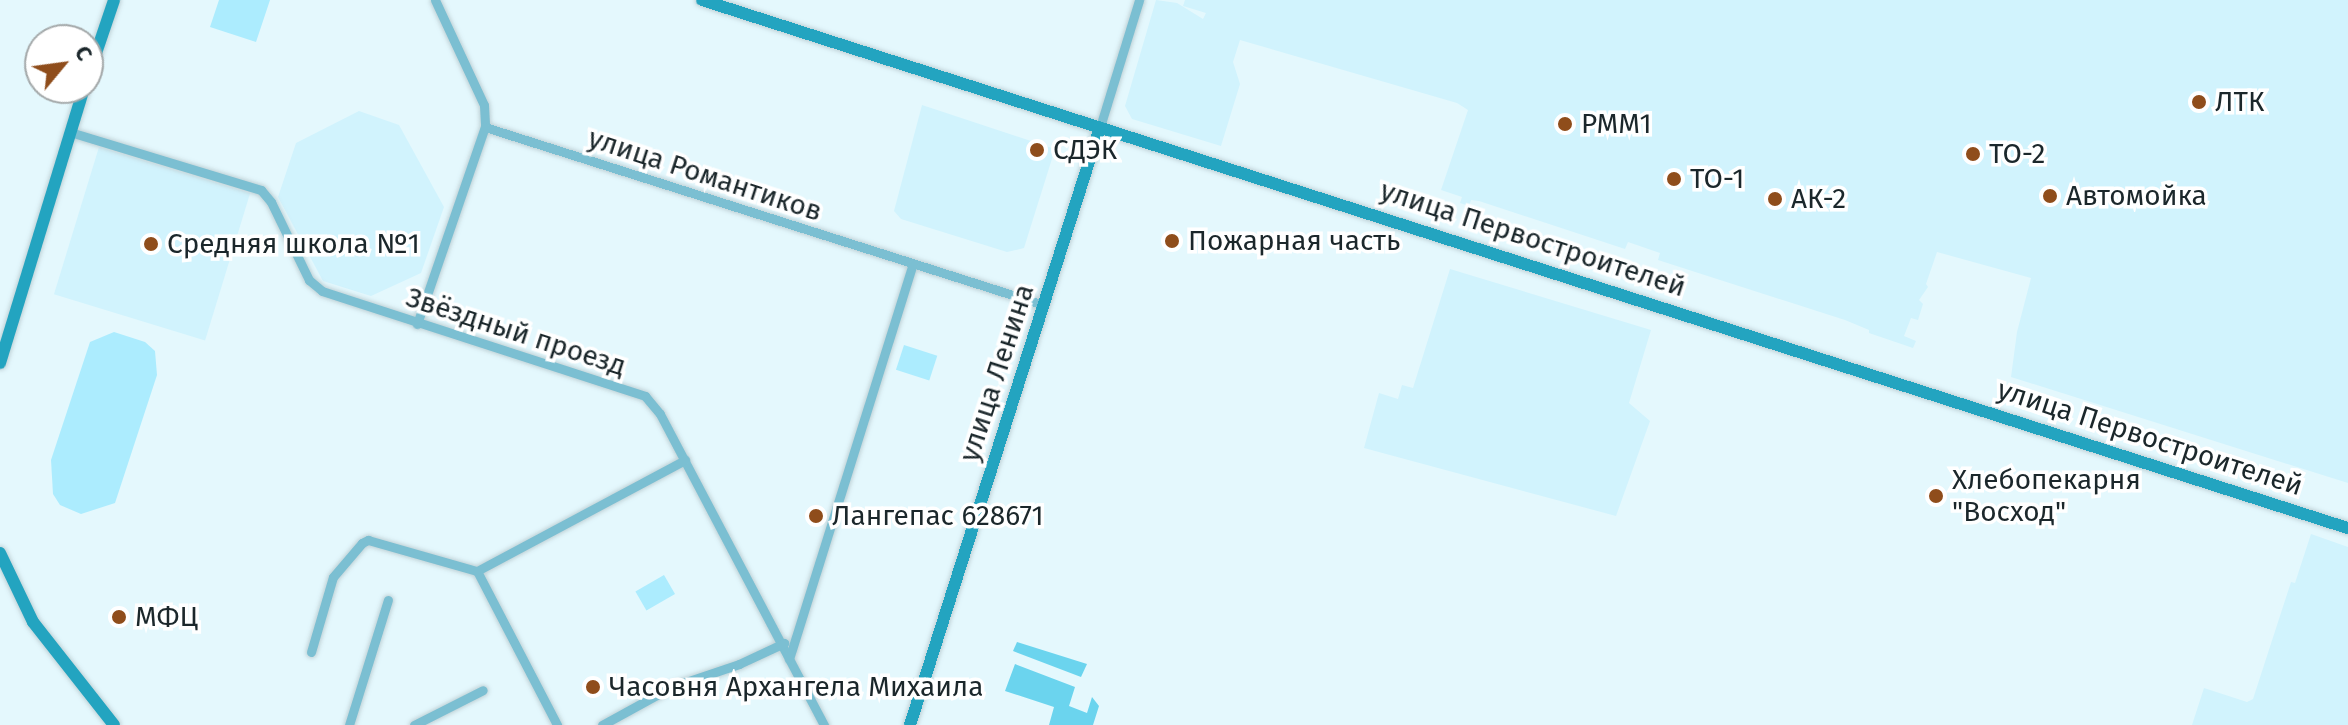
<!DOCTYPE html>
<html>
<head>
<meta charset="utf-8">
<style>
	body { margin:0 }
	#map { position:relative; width:2348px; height:725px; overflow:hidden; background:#e4f8fd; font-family:"Fira Sans",sans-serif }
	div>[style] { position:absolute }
	.built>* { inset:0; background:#d1f3fd; transform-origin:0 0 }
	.green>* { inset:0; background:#acecfe; transform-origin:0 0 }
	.forest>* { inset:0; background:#6bd4ee }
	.roads { filter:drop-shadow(0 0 2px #c0d2d7) drop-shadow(0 0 2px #c0d2d7) }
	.street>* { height:9px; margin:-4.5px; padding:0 4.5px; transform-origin:4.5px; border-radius:4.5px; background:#7bbfd2 }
	.secondary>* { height:12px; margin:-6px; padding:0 6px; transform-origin:6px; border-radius:6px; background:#23a4c0 }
	.dots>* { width:22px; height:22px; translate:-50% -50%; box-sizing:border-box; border:4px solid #fff; border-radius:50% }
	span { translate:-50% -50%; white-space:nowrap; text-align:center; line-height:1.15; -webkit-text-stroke:7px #fff; paint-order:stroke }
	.poi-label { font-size:28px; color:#1b272b }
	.left { translate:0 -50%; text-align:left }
	.street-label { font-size:28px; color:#1b272b }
	.north { position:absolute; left:24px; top:24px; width:80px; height:80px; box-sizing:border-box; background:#fff; border:2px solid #a4a9aa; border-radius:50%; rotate:61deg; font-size:22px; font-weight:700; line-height:32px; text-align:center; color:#1b272b }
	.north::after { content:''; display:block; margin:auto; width:28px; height:36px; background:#8f4d1b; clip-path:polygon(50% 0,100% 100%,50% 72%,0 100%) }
</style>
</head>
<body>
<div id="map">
	<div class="built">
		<div style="clip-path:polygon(1156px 0,1177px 3px,1203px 19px,1206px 13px,1183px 6px,1185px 0,2348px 0,2348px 483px,2011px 377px,2017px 332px,2031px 278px,1937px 252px,1926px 284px,1928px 287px,1919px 300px,1923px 304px,1918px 320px,1911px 318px,1904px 336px,1916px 341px,1913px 348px,1869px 333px,1869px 330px,1845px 320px,1658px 260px,1660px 253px,1628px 242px,1625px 249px,1479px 201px,1471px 200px,1469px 206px,1460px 203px,1462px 197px,1441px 190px,1468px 110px,1457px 103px,1240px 40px,1233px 62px,1240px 84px,1221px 146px,1132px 119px,1125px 106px)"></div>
		<div style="clip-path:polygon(922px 105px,1055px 149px,1024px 248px,1007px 252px,901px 219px,894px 211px)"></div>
		<div style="clip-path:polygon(359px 111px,399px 125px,444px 207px,421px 273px,371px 296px,323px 281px,278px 197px,296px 143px)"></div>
		<div style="left:99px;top:147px;width:158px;height:154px;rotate:17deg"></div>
		<div style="clip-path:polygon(1450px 269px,1651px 330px,1629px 403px,1650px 421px,1616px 516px,1364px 448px,1379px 393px,1398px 399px,1402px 385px,1413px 388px)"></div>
		<div style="clip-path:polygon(2311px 534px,2348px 547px,2348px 725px,2192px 725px,2204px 688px,2247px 702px,2253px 699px,2291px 582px,2295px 583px)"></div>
	</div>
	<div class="green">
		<div style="clip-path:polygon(219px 0,270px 0,256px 42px,210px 27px)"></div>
		<div style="clip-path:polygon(114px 332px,145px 342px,155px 351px,157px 375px,115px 503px,81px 514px,60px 505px,53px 494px,51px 460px,90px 342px)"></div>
		<div style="left:904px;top:345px;width:35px;height:26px;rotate:18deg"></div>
		<div style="left:664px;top:575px;width:22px;height:33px;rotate:60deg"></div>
	</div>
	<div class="forest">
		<div style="clip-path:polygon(1017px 642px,1087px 664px,1081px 677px,1013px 651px)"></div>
		<div style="clip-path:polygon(1015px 664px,1075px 687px,1069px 706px,1087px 713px,1092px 697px,1099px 706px,1093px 725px,1049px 725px,1054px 707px,1005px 691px)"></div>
	</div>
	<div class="roads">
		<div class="street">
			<div style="left:435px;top:0;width:116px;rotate:65deg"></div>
			<div style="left:484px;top:105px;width:22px;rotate:87deg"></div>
			<div style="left:485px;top:127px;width:587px;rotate:17.66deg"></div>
			<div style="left:1100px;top:127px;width:133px;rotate:-72.9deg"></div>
			<div style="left:70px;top:132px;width:200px;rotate:16.9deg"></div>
			<div style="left:261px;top:190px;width:16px;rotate:50deg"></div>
			<div style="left:271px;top:202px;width:87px;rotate:64deg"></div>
			<div style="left:309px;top:280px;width:17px;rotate:40deg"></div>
			<div style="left:322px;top:291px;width:340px;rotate:18deg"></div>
			<div style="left:645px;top:396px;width:23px;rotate:50deg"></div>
			<div style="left:660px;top:414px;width:352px;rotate:62.2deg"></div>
			<div style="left:417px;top:324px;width:208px;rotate:-71deg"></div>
			<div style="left:477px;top:571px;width:236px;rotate:-28.1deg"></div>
			<div style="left:311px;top:652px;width:78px;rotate:-73.7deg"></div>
			<div style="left:333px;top:577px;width:45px;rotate:-49.5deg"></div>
			<div style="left:362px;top:543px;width:7px;rotate:-27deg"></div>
			<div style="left:368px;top:540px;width:113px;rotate:15.9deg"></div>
			<div style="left:477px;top:571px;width:174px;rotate:62.5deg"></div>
			<div style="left:789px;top:659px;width:414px;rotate:-72.6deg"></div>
			<div style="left:349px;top:725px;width:131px;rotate:-72.7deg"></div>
			<div style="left:414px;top:725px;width:77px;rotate:-26.9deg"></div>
			<div style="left:602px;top:725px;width:79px;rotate:-28.8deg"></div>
			<div style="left:671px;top:687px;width:72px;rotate:-18.7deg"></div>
			<div style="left:739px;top:664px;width:50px;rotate:-25deg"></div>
		</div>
		<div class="secondary">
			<div style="left:702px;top:0;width:1729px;rotate:17.79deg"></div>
			<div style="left:88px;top:77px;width:81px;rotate:-71.3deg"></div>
			<div style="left:0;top:363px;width:288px;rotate:-73deg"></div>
			<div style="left:0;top:553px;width:76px;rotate:64.4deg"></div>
			<div style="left:33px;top:622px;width:131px;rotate:51.8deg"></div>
			<div style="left:910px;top:725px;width:627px;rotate:-72.37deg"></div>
		</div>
	</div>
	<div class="dots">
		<div style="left:2199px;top:102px;background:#8f4d1b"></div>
		<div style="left:1565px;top:124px;background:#8f4d1b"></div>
		<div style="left:1037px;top:150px;background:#8f4d1b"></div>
		<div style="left:1973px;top:154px;background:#8f4d1b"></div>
		<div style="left:1674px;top:179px;background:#8f4d1b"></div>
		<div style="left:2050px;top:196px;background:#8f4d1b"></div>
		<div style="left:1775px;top:199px;background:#8f4d1b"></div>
		<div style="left:1172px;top:241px;background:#8f4d1b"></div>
		<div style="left:151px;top:244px;background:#8f4d1b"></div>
		<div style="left:1936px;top:496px;background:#8f4d1b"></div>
		<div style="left:816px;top:516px;background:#8f4d1b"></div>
		<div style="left:119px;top:617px;background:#8f4d1b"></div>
		<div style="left:593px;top:687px;background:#8f4d1b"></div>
	</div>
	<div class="poi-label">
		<span class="left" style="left:2215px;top:102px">ЛТК</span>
		<span class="left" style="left:1581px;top:124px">РММ1</span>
		<span class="left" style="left:1053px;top:150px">СДЭК</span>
		<span class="left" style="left:1989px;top:154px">ТО-2</span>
		<span class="left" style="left:1690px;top:179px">ТО-1</span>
		<span class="left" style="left:2066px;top:196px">Автомойка</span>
		<span class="left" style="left:1791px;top:199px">АК-2</span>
		<span class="left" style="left:1188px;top:241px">Пожарная часть</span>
		<span class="left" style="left:167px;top:244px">Средняя школа №1</span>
		<span class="left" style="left:1952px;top:496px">Хлебопекарня<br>"Восход"</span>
		<span class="left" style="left:832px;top:516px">Лангепас 628671</span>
		<span class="left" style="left:135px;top:617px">МФЦ</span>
		<span class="left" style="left:609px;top:687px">Часовня Архангела Михаила</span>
	</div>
	<div class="street-label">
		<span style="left:705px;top:175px;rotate:18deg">улица Романтиков</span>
		<span style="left:1533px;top:239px;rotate:18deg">улица Первостроителей</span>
		<span style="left:516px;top:332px;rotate:18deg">Звёздный проезд</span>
		<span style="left:997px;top:373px;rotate:-72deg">улица Ленина</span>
		<span style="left:2150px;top:438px;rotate:18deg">улица Первостроителей</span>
	</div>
	<div class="north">С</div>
</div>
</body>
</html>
